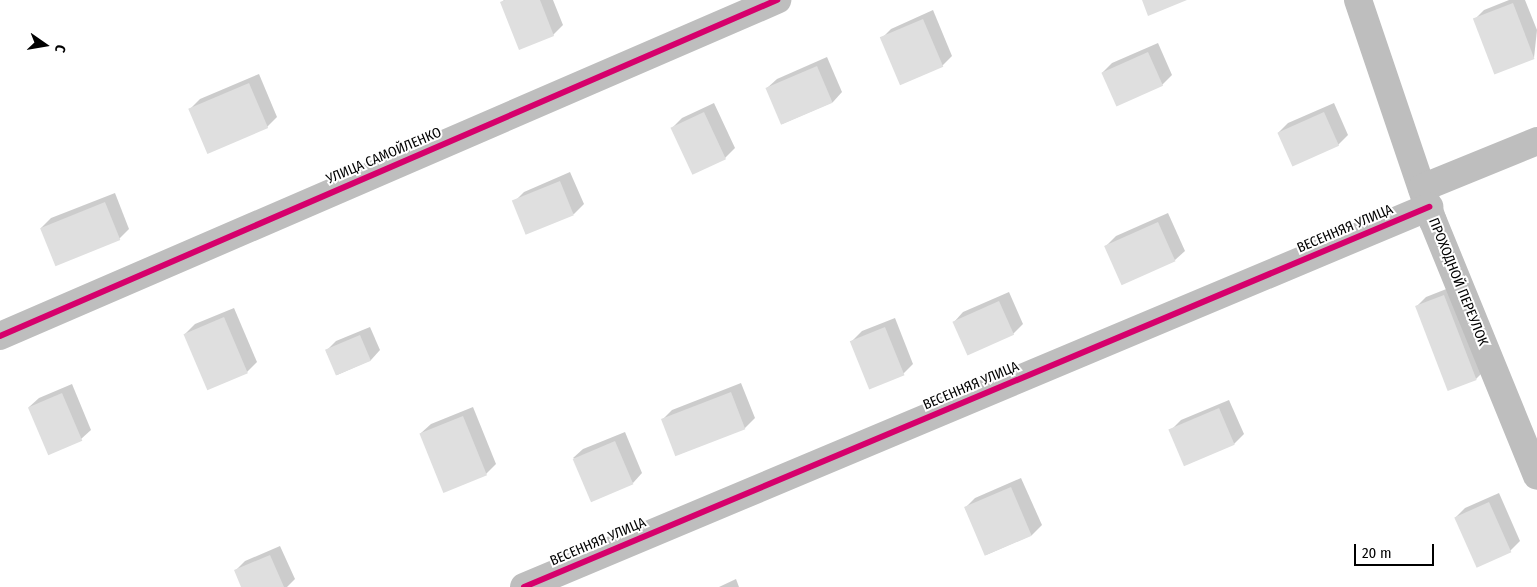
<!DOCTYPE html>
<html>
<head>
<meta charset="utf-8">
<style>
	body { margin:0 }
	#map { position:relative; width:1537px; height:587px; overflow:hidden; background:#fff; font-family:"Fira Sans Condensed",sans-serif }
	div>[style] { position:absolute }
	.shadow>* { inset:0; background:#0003 }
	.building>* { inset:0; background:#dfdfdf; transform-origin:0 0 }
	.street>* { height:28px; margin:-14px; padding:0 14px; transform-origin:14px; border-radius:14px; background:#bebebe }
	.cycleway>* { height:6px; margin:-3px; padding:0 3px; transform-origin:3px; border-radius:3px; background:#d6006c }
	span { translate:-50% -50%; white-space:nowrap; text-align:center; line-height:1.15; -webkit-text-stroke:4px #fff; paint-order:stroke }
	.street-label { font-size:14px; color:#000 }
	.north { position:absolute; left:20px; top:20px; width:50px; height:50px; -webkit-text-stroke:4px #fff; paint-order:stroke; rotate:103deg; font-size:14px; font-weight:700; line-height:20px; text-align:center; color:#000 }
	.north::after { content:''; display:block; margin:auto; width:18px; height:22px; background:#000; clip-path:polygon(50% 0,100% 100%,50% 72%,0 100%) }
	.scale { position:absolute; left:1354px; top:544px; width:80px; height:22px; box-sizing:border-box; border:2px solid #000; border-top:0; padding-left:6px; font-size:15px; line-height:18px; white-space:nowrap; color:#000; -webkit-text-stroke:4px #fff; paint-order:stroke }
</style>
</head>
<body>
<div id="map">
	<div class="shadow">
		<div style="clip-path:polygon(504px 0,553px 0,563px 25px,553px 35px,502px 2px)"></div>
		<div style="clip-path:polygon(1509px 0,1525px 0,1537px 30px,1534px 58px,1474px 20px,1484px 10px)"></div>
		<div style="clip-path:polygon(933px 10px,952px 56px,942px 66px,881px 39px,891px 29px)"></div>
		<div style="clip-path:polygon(1158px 43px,1172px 75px,1162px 85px,1102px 73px,1112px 63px)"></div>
		<div style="clip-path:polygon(827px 57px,842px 92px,833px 102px,782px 124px,767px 88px,777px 79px)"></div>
		<div style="clip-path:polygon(259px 74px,277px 117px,267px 127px,190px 109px,200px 99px)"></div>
		<div style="clip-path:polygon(714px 103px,735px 148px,725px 158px,672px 128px,682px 118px)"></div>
		<div style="clip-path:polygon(1334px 103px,1348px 135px,1338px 145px,1278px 133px,1288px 123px)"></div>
		<div style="clip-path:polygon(570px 172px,584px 204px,574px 214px,514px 202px,524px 192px)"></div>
		<div style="clip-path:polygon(115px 193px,129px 229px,119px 239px,41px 228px,51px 218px)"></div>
		<div style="clip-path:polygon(1168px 213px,1185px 251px,1175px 260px,1106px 246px,1116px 236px)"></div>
		<div style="clip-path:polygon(1454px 286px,1486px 369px,1476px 379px,1416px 307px,1426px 297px)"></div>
		<div style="clip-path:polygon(1009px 292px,1023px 324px,1013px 334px,954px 322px,963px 312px)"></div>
		<div style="clip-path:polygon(234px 308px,257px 362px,247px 372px,185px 334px,195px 324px)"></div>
		<div style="clip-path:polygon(895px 318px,913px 364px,903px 374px,852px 341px,862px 331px)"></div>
		<div style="clip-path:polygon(370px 327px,380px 350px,371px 360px,337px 375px,326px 351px,336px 341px)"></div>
		<div style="clip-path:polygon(741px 383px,755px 418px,745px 428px,677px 455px,662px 420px,672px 410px)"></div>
		<div style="clip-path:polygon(72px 384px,91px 430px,81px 439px,29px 407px,39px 398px)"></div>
		<div style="clip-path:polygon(1229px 400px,1244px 434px,1234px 444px,1171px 430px,1181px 420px)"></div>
		<div style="clip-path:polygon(473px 407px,496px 464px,486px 474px,421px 433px,431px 424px)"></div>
		<div style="clip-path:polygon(625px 432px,642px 473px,633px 483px,573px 458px,583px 449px)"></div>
		<div style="clip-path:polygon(1021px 478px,1042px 525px,1032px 535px,986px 555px,965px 508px,975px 498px)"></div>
		<div style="clip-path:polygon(1499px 493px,1520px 541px,1510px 551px,1455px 518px,1465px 508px)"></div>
		<div style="clip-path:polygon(280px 546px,295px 579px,287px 587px,242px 587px,235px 571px,245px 561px)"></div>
		<div style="clip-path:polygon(736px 579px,739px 587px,719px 587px)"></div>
	</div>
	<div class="building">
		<div style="clip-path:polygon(505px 0,540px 0,554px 36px,519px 50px,500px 2px)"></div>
		<div style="clip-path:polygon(1142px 0,1187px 0,1148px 16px)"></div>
		<div style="left:1513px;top:3px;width:60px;height:43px;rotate:69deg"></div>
		<div style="left:923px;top:19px;width:52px;height:47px;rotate:67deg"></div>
		<div style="left:1148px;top:52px;width:37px;height:51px;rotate:66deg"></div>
		<div style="left:817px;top:66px;width:40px;height:56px;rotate:67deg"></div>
		<div style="left:249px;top:83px;width:49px;height:66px;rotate:67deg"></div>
		<div style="left:704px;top:112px;width:52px;height:37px;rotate:65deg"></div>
		<div style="left:1324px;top:112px;width:37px;height:51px;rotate:66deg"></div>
		<div style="left:560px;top:181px;width:37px;height:52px;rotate:68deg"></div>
		<div style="left:105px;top:202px;width:41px;height:70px;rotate:68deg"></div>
		<div style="left:1158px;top:222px;width:43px;height:59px;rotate:66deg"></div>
		<div style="left:1444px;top:295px;width:91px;height:31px;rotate:69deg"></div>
		<div style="left:999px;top:301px;width:37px;height:51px;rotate:66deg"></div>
		<div style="left:224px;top:317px;width:61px;height:44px;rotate:67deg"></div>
		<div style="left:885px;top:327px;width:52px;height:38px;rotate:68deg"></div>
		<div style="left:360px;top:335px;width:28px;height:38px;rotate:67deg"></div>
		<div style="left:731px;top:392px;width:40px;height:75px;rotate:69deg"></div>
		<div style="left:62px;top:393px;width:52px;height:37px;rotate:67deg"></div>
		<div style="left:1219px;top:408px;width:40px;height:55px;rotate:67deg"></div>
		<div style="left:463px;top:416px;width:64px;height:47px;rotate:68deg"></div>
		<div style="left:615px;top:441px;width:47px;height:46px;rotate:67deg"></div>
		<div style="left:1011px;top:487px;width:53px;height:51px;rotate:67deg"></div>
		<div style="left:1489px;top:502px;width:55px;height:38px;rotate:66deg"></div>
		<div style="clip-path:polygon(270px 555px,284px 587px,241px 587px,234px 570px)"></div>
	</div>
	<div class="street">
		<div style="left:1358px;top:0;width:233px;rotate:71.3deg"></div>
		<div style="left:1433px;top:221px;width:275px;rotate:67.8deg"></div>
		<div style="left:1422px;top:188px;width:124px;rotate:-22.2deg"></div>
		<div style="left:0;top:336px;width:847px;rotate:-23.39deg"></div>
		<div style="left:524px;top:587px;width:982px;rotate:-22.78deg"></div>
	</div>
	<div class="cycleway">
		<div style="left:0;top:336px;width:847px;rotate:-23.39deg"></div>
		<div style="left:524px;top:587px;width:982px;rotate:-22.78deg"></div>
	</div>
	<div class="street-label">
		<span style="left:384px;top:156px;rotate:-23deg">УЛИЦА САМОЙЛЕНКО</span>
		<span style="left:1345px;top:229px;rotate:-23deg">ВЕСЕННЯЯ УЛИЦА</span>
		<span style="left:1458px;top:282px;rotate:68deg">ПРОХОДНОЙ ПЕРЕУЛОК</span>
		<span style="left:971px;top:386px;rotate:-23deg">ВЕСЕННЯЯ УЛИЦА</span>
		<span style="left:598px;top:542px;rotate:-23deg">ВЕСЕННЯЯ УЛИЦА</span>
	</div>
	<div class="north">С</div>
	<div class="scale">20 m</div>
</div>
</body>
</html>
